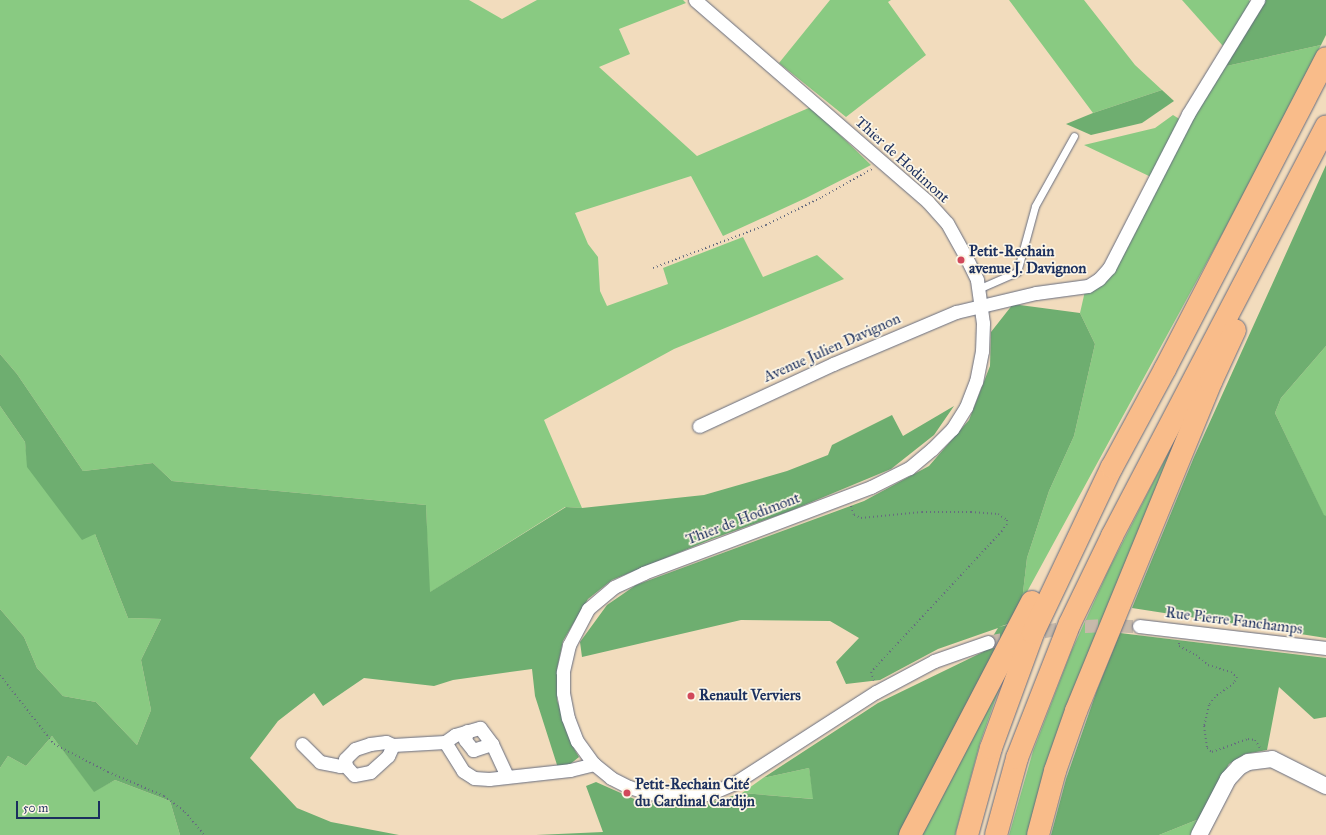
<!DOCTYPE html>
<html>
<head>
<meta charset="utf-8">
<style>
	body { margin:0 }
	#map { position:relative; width:1326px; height:835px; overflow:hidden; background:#f2dcbd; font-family:"IM FELL Great Primer",serif }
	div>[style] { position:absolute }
	.green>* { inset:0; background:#89ca82 }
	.forest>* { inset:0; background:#6eae70 }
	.minor-tunnel>* { height:13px; margin-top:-6.5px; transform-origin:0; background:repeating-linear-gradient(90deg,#c7b9aa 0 13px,transparent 0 19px) }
	.path>* { height:2px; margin-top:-1px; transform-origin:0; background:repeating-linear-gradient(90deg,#666c7f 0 1px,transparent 0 4px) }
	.roads { filter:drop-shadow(0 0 1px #666c7f) drop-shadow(0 0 1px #666c7f) }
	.service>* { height:7px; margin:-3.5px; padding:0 3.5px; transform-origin:3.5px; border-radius:3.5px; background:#fff }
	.minor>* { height:13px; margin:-6.5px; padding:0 6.5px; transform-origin:6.5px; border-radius:6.5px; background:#fff }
	.tertiary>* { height:16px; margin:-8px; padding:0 8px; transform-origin:8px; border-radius:8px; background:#fff }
	.motorway>* { height:22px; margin:-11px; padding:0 11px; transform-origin:11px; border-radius:11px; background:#f9bc8a }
	.dots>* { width:11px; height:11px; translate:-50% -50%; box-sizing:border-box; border:2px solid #fcf5e5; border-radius:50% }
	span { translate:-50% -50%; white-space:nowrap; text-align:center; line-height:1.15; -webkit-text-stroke:3.5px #fcf5e5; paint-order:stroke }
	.street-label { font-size:15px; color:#1b2f5e }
	.poi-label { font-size:15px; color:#1b2f5e; font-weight:700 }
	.left { translate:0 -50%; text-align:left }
	.scale { position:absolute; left:16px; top:801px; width:84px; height:18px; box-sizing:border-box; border:2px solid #1b2f5e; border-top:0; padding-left:5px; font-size:12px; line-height:14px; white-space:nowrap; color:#1b2f5e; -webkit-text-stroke:3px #fcf5e5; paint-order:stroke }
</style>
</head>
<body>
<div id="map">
	<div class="green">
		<div style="clip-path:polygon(0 0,469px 0,502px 19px,537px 0,683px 0,686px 3px,619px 29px,630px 54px,599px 67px,697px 156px,811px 107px,871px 165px,806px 198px,723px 236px,691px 176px,575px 213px,588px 244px,598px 257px,600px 291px,607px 306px,668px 284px,663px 268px,743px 237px,763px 277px,817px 255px,844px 279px,674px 349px,544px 420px,582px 508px,565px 507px,429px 593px,426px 505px,172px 481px,153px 463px,83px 471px,17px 374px,0 354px)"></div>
		<div style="clip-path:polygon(830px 0,891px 0,888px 2px,926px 55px,846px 117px,779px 63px)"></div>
		<div style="clip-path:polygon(1009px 0,1084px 0,1135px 65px,1162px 90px,1093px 113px)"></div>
		<div style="clip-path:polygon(1182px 0,1249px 0,1251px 3px,1223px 46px)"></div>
		<div style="clip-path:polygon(1321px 45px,1225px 229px,1022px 601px,1027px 558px,1049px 491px,1074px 436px,1095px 344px,1080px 313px,1085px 291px,1108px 279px,1191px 122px,1222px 67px)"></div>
		<div style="clip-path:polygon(1173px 115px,1181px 120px,1151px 177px,1084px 145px,1155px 128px)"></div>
		<div style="clip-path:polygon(1326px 346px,1326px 516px,1324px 516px,1275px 413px,1281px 398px)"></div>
		<div style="clip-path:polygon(0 406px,25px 442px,28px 467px,95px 534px,128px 618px,161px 619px,141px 660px,151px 710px,137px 745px,96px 702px,63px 696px,37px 668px,24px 637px,0 609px)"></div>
		<div style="clip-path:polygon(1188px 414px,1030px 835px,1009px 835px,1033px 751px,1071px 652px,1109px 569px)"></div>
		<div style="clip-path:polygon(1003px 678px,980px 743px,955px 835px,919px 835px)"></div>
		<div style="clip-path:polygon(52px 736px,94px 791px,115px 780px,170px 801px,180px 835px,0 835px,0 768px,8px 756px,26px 766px)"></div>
		<div style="clip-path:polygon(809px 768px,814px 799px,742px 793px,763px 778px)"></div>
		<div style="clip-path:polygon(1199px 819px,1190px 835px,1159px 835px)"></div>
	</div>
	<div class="forest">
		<div style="clip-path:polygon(1263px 0,1326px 0,1326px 35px,1321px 45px,1222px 67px)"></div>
		<div style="clip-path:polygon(1162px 90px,1174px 101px,1142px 123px,1091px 135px,1066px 124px,1093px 113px)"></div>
		<div style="clip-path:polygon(1326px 165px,1326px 346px,1281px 398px,1275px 413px,1324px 515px,1326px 516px,1326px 638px,1132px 608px,1194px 457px)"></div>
		<div style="clip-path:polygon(1013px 304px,1080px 313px,1095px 344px,1074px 436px,1049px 491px,1027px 558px,1022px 601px,1011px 623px,999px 627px,1011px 624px,899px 835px,536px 835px,603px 832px,586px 786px,596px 782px,641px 802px,697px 807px,742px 793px,813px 799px,809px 768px,763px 778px,878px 703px,983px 652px,998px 628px,938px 649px,880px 680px,846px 684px,836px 662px,859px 638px,830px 621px,741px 620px,582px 657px,580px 642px,607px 605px,636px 585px,864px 501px,929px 466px,969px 420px,990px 366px,991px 332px)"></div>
		<div style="clip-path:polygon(0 354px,17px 374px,83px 471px,153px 463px,172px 481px,426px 505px,430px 592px,566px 507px,582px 508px,704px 495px,787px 471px,828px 455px,832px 445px,892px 415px,903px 436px,954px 406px,934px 435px,891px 469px,790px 511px,712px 539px,612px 580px,588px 599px,563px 641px,557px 669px,557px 700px,573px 747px,579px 757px,569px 765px,558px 768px,535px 696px,532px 669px,453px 680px,434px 686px,364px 678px,323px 706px,314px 693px,278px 721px,250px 758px,297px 808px,331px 822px,399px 835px,180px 835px,170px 801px,115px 780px,94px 792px,52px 736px,26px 766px,8px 756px,0 768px,0 609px,24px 637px,37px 668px,63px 696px,96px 702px,137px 745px,151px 710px,141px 660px,161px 619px,128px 618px,95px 534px,82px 540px,27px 467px,25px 442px,0 406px)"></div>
		<div style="clip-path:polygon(1120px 633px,1326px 658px,1326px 717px,1314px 719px,1279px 687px,1267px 750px,1245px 754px,1229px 764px,1199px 819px,1159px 835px,1051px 835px,1066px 779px,1097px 690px)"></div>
	</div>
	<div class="minor-tunnel">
		<div style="left:988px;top:642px;width:79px;rotate:-10.9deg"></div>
		<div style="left:1066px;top:627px;width:35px;rotate:-3deg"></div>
		<div style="left:1101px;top:625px;width:38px;rotate:2deg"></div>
	</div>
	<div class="path">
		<div style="left:653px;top:268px;width:121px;rotate:-20.8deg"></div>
		<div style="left:766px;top:225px;width:63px;rotate:-26.6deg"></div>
		<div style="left:822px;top:197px;width:57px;rotate:-29.2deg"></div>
		<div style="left:851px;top:506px;width:9px;rotate:72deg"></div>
		<div style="left:854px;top:515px;width:8px;rotate:23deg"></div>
		<div style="left:861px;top:518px;width:61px;rotate:-5.6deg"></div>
		<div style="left:922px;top:512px;width:49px"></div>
		<div style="left:971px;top:512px;width:27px;rotate:4deg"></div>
		<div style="left:998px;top:514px;width:11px;rotate:34deg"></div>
		<div style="left:1007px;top:520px;width:4px;rotate:90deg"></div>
		<div style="left:1007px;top:524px;width:9px;rotate:126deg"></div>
		<div style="left:1002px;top:531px;width:192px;rotate:132.9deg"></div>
		<div style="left:871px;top:672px;width:9px;rotate:72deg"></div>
		<div style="left:1179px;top:643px;width:3px;rotate:90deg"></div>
		<div style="left:1179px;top:646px;width:19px;rotate:28deg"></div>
		<div style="left:1196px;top:655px;width:16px;rotate:40deg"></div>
		<div style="left:1208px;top:665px;width:24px;rotate:17deg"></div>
		<div style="left:1231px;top:672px;width:8px;rotate:40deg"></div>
		<div style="left:1237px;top:677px;width:7px;rotate:117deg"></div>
		<div style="left:1234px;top:683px;width:24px;rotate:144deg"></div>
		<div style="left:1215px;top:697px;width:10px;rotate:127deg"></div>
		<div style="left:1209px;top:705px;width:22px;rotate:103deg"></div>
		<div style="left:1204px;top:726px;width:22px;rotate:82deg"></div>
		<div style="left:1207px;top:748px;width:6px;rotate:39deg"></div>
		<div style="left:1212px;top:752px;width:38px;rotate:-20deg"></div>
		<div style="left:1248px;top:739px;width:7px;rotate:8deg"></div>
		<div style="left:1255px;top:740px;width:9px;rotate:58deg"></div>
		<div style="left:0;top:675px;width:88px;rotate:52deg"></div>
		<div style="left:54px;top:744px;width:61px;rotate:27.4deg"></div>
		<div style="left:108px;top:772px;width:61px;rotate:23.2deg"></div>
		<div style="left:164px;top:796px;width:26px;rotate:37deg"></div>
		<div style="left:185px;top:812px;width:30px;rotate:50deg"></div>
	</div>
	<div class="roads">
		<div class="service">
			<div style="left:978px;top:289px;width:43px;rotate:-23.6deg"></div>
			<div style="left:1017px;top:272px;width:68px;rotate:-74.7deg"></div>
			<div style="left:1035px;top:206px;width:80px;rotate:-60.9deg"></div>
		</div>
		<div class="minor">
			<div style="left:695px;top:0;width:308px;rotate:40.9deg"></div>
			<div style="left:928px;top:202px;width:28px;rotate:48deg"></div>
			<div style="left:947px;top:223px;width:39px;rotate:61deg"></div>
			<div style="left:966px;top:257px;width:25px;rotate:64deg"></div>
			<div style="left:977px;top:280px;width:43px;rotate:82.1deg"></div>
			<div style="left:983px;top:323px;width:28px;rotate:92deg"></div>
			<div style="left:982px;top:351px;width:31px;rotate:101deg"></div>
			<div style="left:976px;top:381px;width:28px;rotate:111deg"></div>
			<div style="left:966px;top:407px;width:26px;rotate:122deg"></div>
			<div style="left:952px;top:429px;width:28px;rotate:135deg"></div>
			<div style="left:932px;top:449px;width:30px;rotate:140deg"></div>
			<div style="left:909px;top:468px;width:42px;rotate:153.4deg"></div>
			<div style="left:871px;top:487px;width:243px;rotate:159.3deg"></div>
			<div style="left:644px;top:573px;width:33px;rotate:155deg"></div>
			<div style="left:614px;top:587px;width:34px;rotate:140deg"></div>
			<div style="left:588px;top:609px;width:41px;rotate:117.8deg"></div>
			<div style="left:569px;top:645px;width:28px;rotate:103deg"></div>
			<div style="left:563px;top:672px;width:21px;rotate:90deg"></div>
			<div style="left:563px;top:693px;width:25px;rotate:79deg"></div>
			<div style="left:568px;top:718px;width:25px;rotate:69deg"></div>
			<div style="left:577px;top:741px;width:29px;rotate:54deg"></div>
			<div style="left:594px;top:764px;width:22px;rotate:39deg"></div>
			<div style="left:611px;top:778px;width:20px;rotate:27deg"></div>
			<div style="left:629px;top:787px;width:21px;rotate:17deg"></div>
			<div style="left:649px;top:793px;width:23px;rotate:7deg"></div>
			<div style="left:672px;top:796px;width:37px;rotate:-3deg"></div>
			<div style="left:709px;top:794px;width:26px;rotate:-23deg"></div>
			<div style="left:733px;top:784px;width:170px;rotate:-32.8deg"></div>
			<div style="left:876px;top:692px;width:66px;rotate:-28.1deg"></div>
			<div style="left:934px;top:661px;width:57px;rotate:-19.4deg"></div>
			<div style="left:699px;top:426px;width:148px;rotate:-24.8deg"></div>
			<div style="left:833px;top:364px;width:134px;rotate:-22.9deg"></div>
			<div style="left:956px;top:312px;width:82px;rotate:-13.4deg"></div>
			<div style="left:1036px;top:293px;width:52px;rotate:-7.7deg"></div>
			<div style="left:1088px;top:286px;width:13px;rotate:-32deg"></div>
			<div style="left:1099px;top:279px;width:15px;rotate:-48deg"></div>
			<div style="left:1109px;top:268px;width:173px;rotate:-62.8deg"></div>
			<div style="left:1188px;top:114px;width:134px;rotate:-58.4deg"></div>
			<div style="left:1139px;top:626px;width:188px;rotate:6.7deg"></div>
			<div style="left:467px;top:731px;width:9px;rotate:103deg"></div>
			<div style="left:465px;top:740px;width:13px;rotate:51deg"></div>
			<div style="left:473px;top:750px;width:20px;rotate:-18deg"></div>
			<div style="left:445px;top:742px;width:12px;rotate:-35deg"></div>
			<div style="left:455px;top:735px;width:26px;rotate:-16deg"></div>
			<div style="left:480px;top:728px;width:20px;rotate:53deg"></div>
			<div style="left:492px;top:744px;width:35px;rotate:65deg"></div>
			<div style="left:302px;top:744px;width:25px;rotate:45deg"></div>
			<div style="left:320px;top:762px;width:20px;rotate:11deg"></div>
			<div style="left:340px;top:766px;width:5px;rotate:-11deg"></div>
			<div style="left:393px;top:745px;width:12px;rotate:114deg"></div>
			<div style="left:388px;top:756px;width:24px;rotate:138deg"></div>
			<div style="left:370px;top:772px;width:16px;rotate:169deg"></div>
			<div style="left:354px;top:775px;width:12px;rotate:-132deg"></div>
			<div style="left:346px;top:766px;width:7px;rotate:-98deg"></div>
			<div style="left:345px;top:759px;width:14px;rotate:-45deg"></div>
			<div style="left:355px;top:749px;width:16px;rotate:-18deg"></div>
			<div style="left:370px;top:744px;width:16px;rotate:-7deg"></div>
			<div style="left:386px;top:742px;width:8px;rotate:23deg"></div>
			<div style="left:393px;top:745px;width:52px;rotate:-3.3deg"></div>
			<div style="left:445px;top:742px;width:34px;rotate:58deg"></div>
			<div style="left:463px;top:771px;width:13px;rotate:32deg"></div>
			<div style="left:474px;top:778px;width:15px;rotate:4deg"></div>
			<div style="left:489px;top:779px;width:81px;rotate:-6.3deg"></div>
			<div style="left:570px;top:770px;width:25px;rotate:-14deg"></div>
		</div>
		<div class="tertiary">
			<div style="left:1199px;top:835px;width:63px;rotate:-62.6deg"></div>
			<div style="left:1228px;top:779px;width:16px;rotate:-47deg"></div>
			<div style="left:1239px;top:767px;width:10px;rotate:-29deg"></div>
			<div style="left:1248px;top:762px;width:24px;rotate:-7deg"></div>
			<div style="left:1272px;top:759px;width:60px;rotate:26.6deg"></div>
		</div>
		<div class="motorway">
			<div style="left:910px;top:835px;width:263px;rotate:-62.4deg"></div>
			<div style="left:967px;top:835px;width:90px;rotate:-74.6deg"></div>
			<div style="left:991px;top:748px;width:122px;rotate:-69.9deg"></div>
			<div style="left:1033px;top:633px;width:184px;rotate:-64.6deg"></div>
			<div style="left:1112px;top:467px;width:111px;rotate:-61.6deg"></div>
			<div style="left:1165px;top:369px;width:350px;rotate:-62.6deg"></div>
			<div style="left:996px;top:835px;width:80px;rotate:-74.7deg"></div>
			<div style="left:1017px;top:758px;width:145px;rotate:-68.6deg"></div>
			<div style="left:1070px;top:623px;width:97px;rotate:-64.2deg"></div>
			<div style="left:1112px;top:536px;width:462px;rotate:-62.4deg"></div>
			<div style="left:1038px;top:835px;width:66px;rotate:-75.1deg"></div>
			<div style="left:1055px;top:771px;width:64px;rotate:-70.7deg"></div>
			<div style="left:1076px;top:711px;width:356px;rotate:-67.7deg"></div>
			<div style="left:1211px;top:382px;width:57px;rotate:-65.2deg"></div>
		</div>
	</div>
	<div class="dots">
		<div style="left:961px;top:260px;background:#d1495b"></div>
		<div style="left:691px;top:696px;background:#d1495b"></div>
		<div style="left:627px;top:793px;background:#d1495b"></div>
	</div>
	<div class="street-label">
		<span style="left:902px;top:160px;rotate:42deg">Thier de Hodimont</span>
		<span style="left:832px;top:348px;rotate:-24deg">Avenue Julien Davignon</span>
		<span style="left:743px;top:519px;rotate:-21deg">Thier de Hodimont</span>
		<span style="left:1234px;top:621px;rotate:7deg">Rue Pierre Fanchamps</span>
	</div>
	<div class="poi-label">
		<span class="left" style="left:969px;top:260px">Petit-Rechain<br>avenue J. Davignon</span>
		<span class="left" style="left:699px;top:696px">Renault Verviers</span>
		<span class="left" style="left:635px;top:793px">Petit-Rechain Cité<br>du Cardinal Cardijn</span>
	</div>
	<div class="scale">50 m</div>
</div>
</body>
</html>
